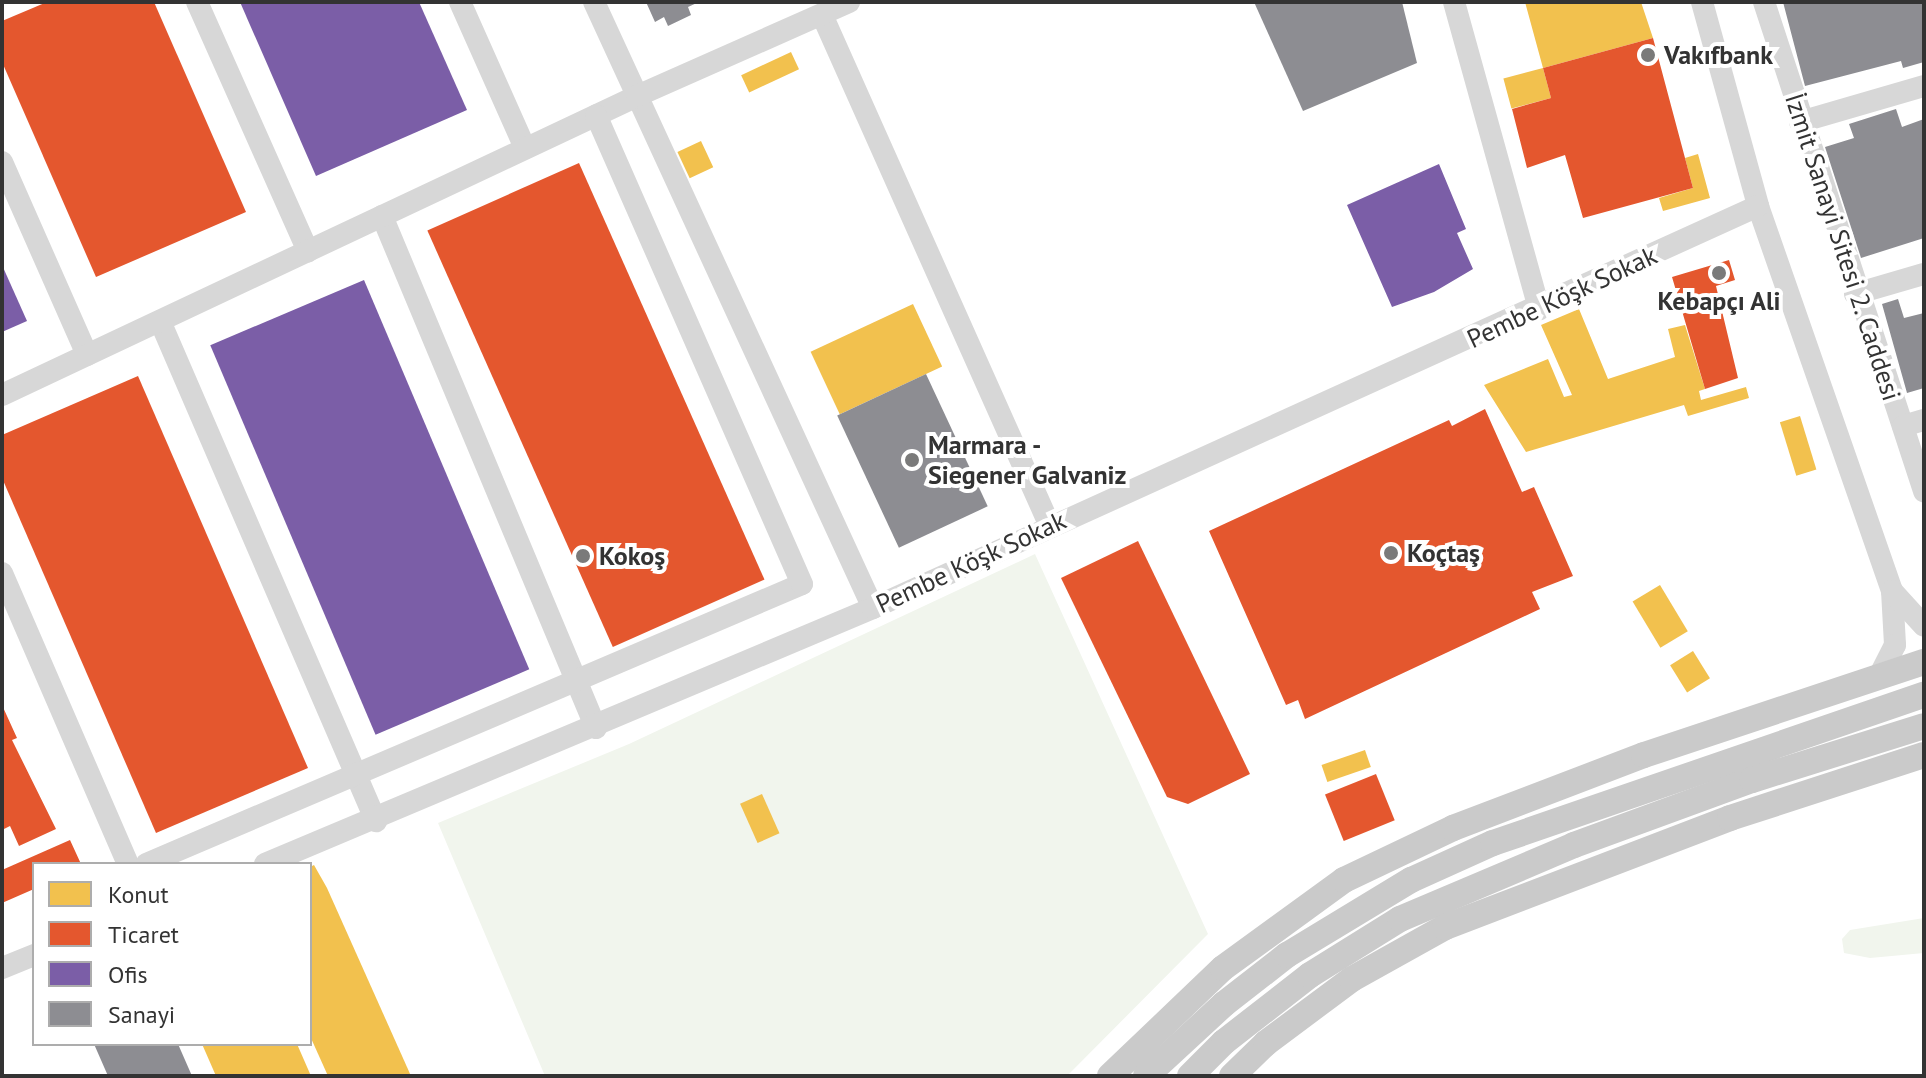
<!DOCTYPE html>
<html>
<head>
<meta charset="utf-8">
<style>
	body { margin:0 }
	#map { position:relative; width:1926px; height:1078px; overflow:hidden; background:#fff; font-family:"PT Sans",sans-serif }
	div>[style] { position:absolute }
	.green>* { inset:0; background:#f1f5ed }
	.homes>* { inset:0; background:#f2c14e; transform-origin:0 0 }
	.shops>* { inset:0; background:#e4572e; transform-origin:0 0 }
	.offices>* { inset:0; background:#7b5ea7; transform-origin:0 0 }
	.industry>* { inset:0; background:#8d8d92; transform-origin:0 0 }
	.minor>* { height:22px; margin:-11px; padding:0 11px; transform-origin:11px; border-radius:11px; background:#d7d7d7 }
	.major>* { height:26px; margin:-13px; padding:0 13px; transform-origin:13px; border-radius:13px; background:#cacaca }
	.dots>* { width:22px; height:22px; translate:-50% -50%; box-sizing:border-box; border:4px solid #fff; border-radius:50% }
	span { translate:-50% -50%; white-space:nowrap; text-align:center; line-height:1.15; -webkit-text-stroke:8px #fff; paint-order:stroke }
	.poi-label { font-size:26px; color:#333; font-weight:700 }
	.left { translate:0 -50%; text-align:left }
	.street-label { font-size:26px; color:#333 }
	.frame { position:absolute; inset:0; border:4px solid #333; pointer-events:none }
	.legend { position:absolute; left:32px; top:862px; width:280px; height:184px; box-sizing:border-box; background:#fff; border:2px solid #adadad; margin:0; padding:10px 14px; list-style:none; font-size:24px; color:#333 }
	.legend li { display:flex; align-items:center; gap:16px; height:40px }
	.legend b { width:40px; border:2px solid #adadad }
</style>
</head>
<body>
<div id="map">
	<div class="green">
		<div style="clip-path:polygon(1035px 554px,1208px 934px,1067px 1076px,545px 1076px,438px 823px,629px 744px)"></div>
		<div style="clip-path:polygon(1924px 918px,1924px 953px,1870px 958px,1844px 953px,1842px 939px,1850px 930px)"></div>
	</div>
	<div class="homes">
		<div style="clip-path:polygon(1525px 2px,1641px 2px,1653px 38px,1543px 68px)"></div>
		<div style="left:791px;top:52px;width:19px;height:55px;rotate:65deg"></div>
		<div style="left:1543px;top:68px;width:31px;height:41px;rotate:75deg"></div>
		<div style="left:701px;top:141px;width:29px;height:26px;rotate:65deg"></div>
		<div style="clip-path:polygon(1698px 154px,1710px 198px,1663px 211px,1659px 198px,1693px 188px,1685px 158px)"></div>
		<div style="left:913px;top:304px;width:69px;height:113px;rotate:65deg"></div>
		<div style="clip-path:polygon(1579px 309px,1608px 379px,1675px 357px,1668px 329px,1685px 325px,1705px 389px,1699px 391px,1701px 400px,1746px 387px,1749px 398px,1688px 416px,1684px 405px,1526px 452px,1484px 385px,1548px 359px,1564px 397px,1572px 395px,1541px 325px)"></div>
		<div style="left:1800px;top:416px;width:56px;height:21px;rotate:73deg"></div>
		<div style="left:1660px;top:585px;width:54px;height:32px;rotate:59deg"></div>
		<div style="left:1693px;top:651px;width:32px;height:27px;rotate:58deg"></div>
		<div style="left:1365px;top:750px;width:18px;height:46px;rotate:71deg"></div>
		<div style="left:762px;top:794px;width:43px;height:24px;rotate:66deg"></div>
		<div style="clip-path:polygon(314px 865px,327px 888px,411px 1076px,328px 1076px,310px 1036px,310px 867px)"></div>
		<div style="clip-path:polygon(202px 1044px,297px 1044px,311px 1076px,216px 1076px)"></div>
	</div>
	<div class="shops">
		<div style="clip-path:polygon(47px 2px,154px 2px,246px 212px,96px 277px,2px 62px,2px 21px)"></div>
		<div style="clip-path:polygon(1653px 38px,1693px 188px,1583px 218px,1565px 155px,1527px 168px,1512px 109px,1551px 98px,1543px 68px)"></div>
		<div style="left:579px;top:163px;width:456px;height:166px;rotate:66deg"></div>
		<div style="clip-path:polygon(1729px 260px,1735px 280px,1716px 286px,1738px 378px,1705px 389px,1672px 277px)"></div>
		<div style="clip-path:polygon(138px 376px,308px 768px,156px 833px,2px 478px,2px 435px)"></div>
		<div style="clip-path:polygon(1485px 409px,1522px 492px,1534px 487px,1573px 576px,1532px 592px,1540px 609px,1305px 719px,1298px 700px,1286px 705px,1209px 531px,1449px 420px,1452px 426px)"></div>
		<div style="clip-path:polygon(1138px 541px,1250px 774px,1188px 804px,1167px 797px,1061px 578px)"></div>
		<div style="clip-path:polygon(2px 705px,17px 738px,12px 740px,56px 829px,19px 846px,10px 826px,2px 830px)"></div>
		<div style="left:1376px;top:774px;width:50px;height:55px;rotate:68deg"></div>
		<div style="clip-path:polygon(70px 840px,81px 864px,34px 864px,34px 889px,2px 903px,2px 870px)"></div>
	</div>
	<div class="offices">
		<div style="clip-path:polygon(240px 2px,419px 2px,467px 110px,316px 176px)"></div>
		<div style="clip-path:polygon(1439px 164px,1466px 229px,1457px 233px,1473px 269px,1434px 292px,1392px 307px,1347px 205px)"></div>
		<div style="clip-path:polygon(2px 265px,27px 321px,2px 332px)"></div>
		<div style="left:364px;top:280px;width:423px;height:167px;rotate:67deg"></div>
	</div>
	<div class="industry">
		<div style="clip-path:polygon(646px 2px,699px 2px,688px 7px,691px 15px,668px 26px,664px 17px,655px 22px)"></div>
		<div style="clip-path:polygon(1254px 2px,1402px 2px,1417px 63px,1303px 111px)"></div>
		<div style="clip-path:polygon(1783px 2px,1924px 2px,1924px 62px,1903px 68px,1901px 61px,1805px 86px)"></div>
		<div style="clip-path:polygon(1896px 109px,1902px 127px,1924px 119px,1924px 238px,1861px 258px,1825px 147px,1854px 138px,1849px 124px)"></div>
		<div style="clip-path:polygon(1898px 299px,1904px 318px,1924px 313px,1924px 388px,1907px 393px,1882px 304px)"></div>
		<div style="left:926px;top:374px;width:146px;height:98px;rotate:65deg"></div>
		<div style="clip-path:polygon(94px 1044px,178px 1044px,192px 1076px,108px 1076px)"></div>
	</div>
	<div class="minor">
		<div style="left:197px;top:2px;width:273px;rotate:66deg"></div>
		<div style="left:460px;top:2px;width:160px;rotate:66deg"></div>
		<div style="left:594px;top:2px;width:667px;rotate:65.28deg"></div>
		<div style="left:1454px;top:2px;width:319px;rotate:74.5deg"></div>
		<div style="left:1702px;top:2px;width:212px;rotate:74.6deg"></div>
		<div style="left:1758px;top:206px;width:408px;rotate:70.8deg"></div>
		<div style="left:1892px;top:591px;width:54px;rotate:86.8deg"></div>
		<div style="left:1895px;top:645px;width:33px;rotate:117deg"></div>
		<div style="left:1764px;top:2px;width:515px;rotate:71.88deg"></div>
		<div style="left:823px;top:17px;width:555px;rotate:65.97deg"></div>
		<div style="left:1800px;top:122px;width:129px;rotate:-16.2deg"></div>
		<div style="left:2px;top:162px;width:211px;rotate:66.2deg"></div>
		<div style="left:382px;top:216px;width:555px;rotate:67.32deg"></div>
		<div style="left:1855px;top:294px;width:72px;rotate:-16.2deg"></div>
		<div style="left:160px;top:321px;width:545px;rotate:66.64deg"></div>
		<div style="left:2px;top:395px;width:702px;rotate:-25.21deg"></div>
		<div style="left:637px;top:96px;width:232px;rotate:-23.9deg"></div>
		<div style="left:1903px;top:426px;width:22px;rotate:-16deg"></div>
		<div style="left:2px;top:573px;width:317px;rotate:66.6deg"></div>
		<div style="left:1892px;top:591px;width:47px;rotate:47.6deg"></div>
		<div style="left:146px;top:864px;width:713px;rotate:-23.11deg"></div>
		<div style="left:802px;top:584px;width:512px;rotate:-113.71deg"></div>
		<div style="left:265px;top:864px;width:660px;rotate:-22.83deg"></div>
		<div style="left:873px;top:608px;width:972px;rotate:-24.43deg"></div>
		<div style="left:2px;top:968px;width:35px;rotate:-22deg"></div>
	</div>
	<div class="major">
		<div style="left:1110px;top:1076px;width:156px;rotate:-43.7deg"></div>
		<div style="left:1223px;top:968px;width:150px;rotate:-36deg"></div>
		<div style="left:1344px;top:880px;width:121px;rotate:-25.5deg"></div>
		<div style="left:1453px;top:828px;width:204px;rotate:-20.9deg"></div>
		<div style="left:1644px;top:755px;width:295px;rotate:-18.4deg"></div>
		<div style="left:1146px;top:1076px;width:106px;rotate:-42.7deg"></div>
		<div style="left:1224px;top:1004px;width:80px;rotate:-37.9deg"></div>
		<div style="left:1287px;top:955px;width:145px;rotate:-31.2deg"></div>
		<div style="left:1411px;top:880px;width:90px;rotate:-24.3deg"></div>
		<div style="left:1493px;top:843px;width:456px;rotate:-19deg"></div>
		<div style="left:1190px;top:1076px;width:48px;rotate:-45deg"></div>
		<div style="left:1224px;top:1042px;width:109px;rotate:-37.9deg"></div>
		<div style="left:1310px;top:975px;width:106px;rotate:-31.9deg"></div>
		<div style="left:1400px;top:919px;width:189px;rotate:-23deg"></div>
		<div style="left:1574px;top:845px;width:189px;rotate:-20.1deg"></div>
		<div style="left:1752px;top:780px;width:180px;rotate:-17.4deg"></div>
		<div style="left:1232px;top:1076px;width:47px;rotate:-44.1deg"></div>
		<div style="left:1266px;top:1043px;width:107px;rotate:-36.7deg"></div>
		<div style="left:1352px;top:979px;width:107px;rotate:-29.2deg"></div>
		<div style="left:1445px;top:927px;width:305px;rotate:-20.9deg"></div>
		<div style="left:1730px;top:818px;width:204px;rotate:-18deg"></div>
	</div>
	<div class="dots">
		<div style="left:1648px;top:55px;background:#7a7a7a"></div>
		<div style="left:1719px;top:273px;background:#7a7a7a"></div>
		<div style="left:912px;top:460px;background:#7a7a7a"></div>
		<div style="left:1391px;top:553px;background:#7a7a7a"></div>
		<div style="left:583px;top:556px;background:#7a7a7a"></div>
	</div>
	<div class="poi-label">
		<span class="left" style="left:1664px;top:55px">Vakıfbank</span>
		<span style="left:1719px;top:301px">Kebapçı Ali</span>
		<span class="left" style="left:928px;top:460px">Marmara -<br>Siegener Galvaniz</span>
		<span class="left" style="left:1407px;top:553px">Koçtaş</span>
		<span class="left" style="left:599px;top:556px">Kokoş</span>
	</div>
	<div class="street-label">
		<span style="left:1843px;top:247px;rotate:72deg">İzmit Sanayi Sitesi 2. Caddesi</span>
		<span style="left:1562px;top:297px;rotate:-25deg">Pembe Köşk Sokak</span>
		<span style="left:971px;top:562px;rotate:-25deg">Pembe Köşk Sokak</span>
	</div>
	<div class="frame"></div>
	<ul class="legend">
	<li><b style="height:22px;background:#f2c14e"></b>Konut</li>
	<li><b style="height:22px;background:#e4572e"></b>Ticaret</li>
	<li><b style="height:22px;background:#7b5ea7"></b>Ofis</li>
	<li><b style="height:22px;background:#8d8d92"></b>Sanayi</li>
	</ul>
</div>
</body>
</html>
